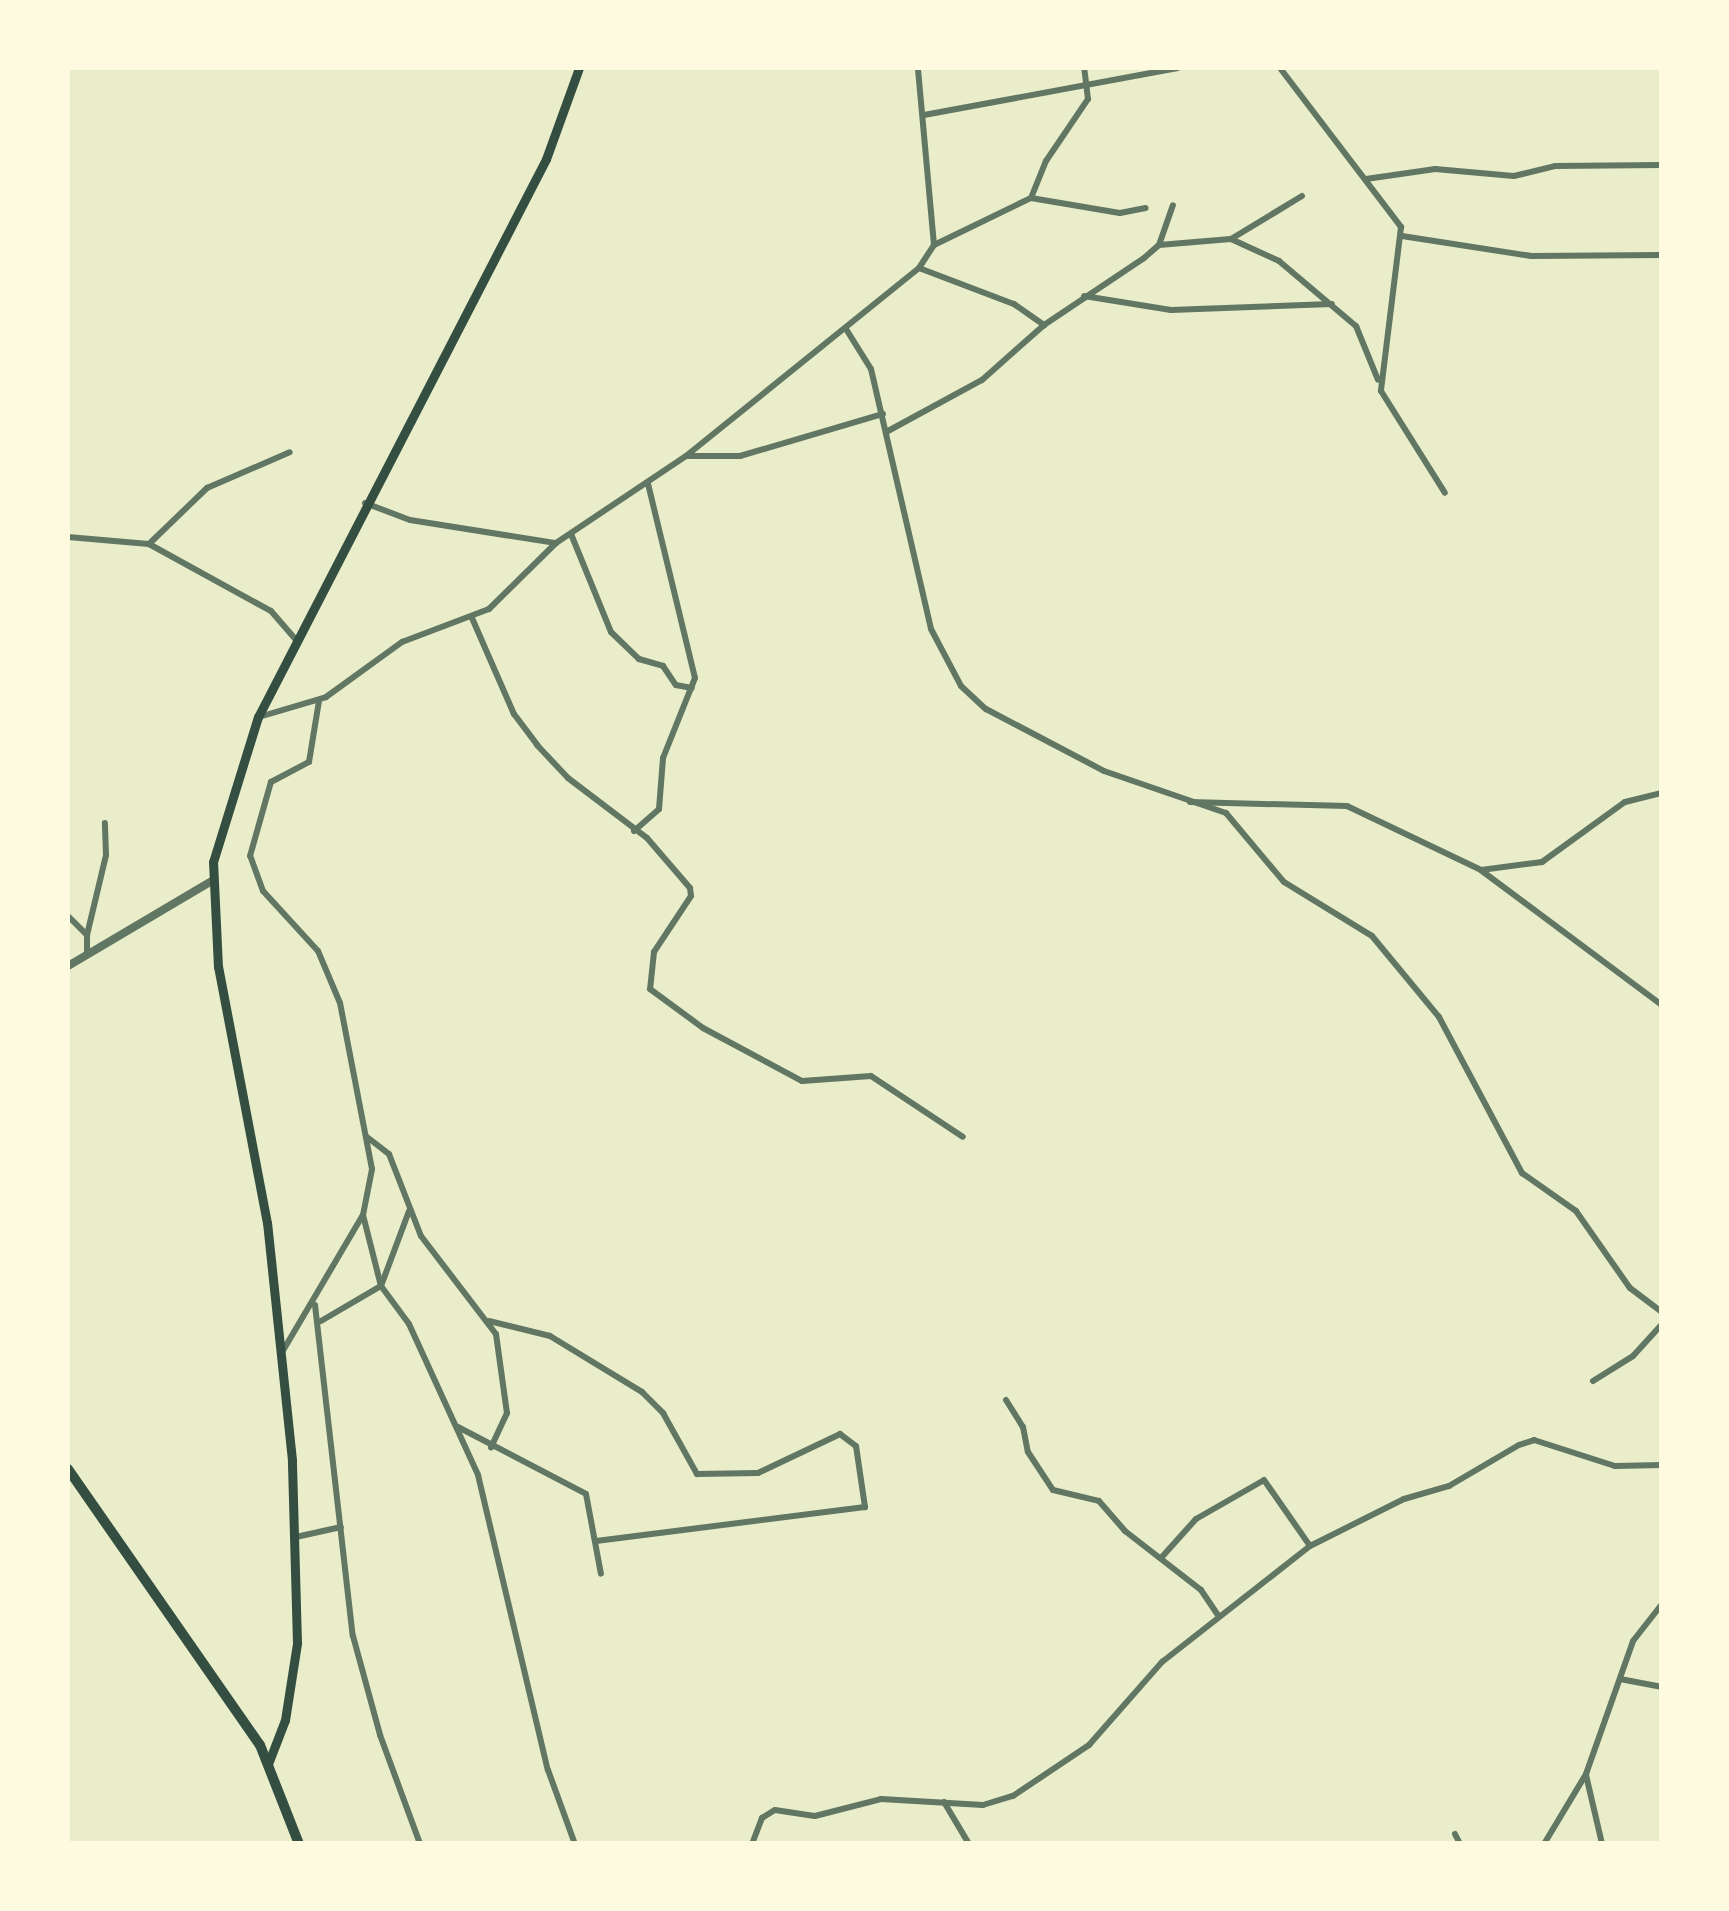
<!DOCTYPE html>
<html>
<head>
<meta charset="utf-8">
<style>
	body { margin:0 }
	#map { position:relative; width:1729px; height:1911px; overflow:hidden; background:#e9edc9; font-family:Ubuntu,sans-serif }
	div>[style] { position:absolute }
	.minor>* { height:6px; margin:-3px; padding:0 3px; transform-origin:3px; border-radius:3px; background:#617663 }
	.tertiary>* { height:8px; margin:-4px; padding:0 4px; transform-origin:4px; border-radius:4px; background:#617663 }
	.secondary>* { height:9px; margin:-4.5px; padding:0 4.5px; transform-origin:4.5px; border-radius:4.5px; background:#344e41 }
	.trunk>* { height:10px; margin:-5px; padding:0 5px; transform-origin:5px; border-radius:5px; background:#344e41 }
	span { translate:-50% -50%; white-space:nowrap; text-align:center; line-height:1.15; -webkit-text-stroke:8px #fefae0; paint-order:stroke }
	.frame { position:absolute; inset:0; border:70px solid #fefae0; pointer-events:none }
</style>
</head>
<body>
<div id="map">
	<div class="minor">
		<div style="left:1280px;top:68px;width:200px;rotate:52.7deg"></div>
		<div style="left:1401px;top:227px;width:165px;rotate:97deg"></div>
		<div style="left:1381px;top:391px;width:120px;rotate:57.9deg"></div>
		<div style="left:924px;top:115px;width:258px;rotate:-10.5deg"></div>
		<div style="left:1366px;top:179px;width:70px;rotate:-8.2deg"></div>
		<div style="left:1435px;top:169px;width:79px;rotate:5.1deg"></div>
		<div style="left:1514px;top:176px;width:42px;rotate:-13.7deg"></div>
		<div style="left:1555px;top:166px;width:107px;rotate:-0.5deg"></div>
		<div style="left:1031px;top:198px;width:40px;rotate:-68deg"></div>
		<div style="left:1046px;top:161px;width:75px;rotate:-55.9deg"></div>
		<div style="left:1088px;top:99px;width:31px;rotate:-97deg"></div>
		<div style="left:1402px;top:236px;width:131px;rotate:8.8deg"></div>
		<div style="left:1531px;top:256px;width:131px;rotate:-0.4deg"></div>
		<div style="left:1231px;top:239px;width:53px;rotate:24.6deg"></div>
		<div style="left:1279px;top:261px;width:101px;rotate:40.2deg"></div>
		<div style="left:1356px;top:326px;width:58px;rotate:67.8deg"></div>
		<div style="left:934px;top:245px;width:108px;rotate:-25.9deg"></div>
		<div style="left:1031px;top:198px;width:90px;rotate:9.6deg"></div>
		<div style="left:1120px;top:213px;width:26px;rotate:-11deg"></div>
		<div style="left:1159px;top:245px;width:72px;rotate:-4.8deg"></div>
		<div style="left:1231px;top:239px;width:83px;rotate:-31.2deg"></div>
		<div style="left:919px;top:268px;width:102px;rotate:20.8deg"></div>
		<div style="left:1014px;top:304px;width:37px;rotate:35deg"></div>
		<div style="left:1084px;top:296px;width:88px;rotate:9.1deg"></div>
		<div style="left:1171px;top:310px;width:161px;rotate:-2.1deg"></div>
		<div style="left:846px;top:329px;width:47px;rotate:58deg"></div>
		<div style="left:871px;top:369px;width:267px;rotate:77deg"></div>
		<div style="left:931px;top:629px;width:64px;rotate:62.2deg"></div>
		<div style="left:961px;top:686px;width:34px;rotate:43deg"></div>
		<div style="left:986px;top:709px;width:133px;rotate:27.7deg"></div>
		<div style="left:1104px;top:771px;width:129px;rotate:19deg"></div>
		<div style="left:1226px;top:813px;width:90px;rotate:50deg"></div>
		<div style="left:1284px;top:882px;width:103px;rotate:31.5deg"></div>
		<div style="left:1372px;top:936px;width:105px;rotate:50.4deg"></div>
		<div style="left:1439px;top:1017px;width:177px;rotate:62deg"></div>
		<div style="left:1522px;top:1173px;width:66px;rotate:35.1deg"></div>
		<div style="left:1576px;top:1211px;width:94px;rotate:55deg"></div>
		<div style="left:1630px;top:1288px;width:40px;rotate:37deg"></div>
		<div style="left:888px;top:431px;width:107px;rotate:-28.5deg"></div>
		<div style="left:982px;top:380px;width:83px;rotate:-41.6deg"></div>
		<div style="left:1044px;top:325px;width:120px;rotate:-33.8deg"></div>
		<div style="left:1144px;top:258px;width:20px;rotate:-41deg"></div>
		<div style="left:1159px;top:245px;width:42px;rotate:-70.7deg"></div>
		<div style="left:687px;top:456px;width:53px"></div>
		<div style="left:740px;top:456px;width:149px;rotate:-16.4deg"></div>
		<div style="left:365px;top:503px;width:48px;rotate:20.7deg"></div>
		<div style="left:410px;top:520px;width:148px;rotate:9deg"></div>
		<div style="left:571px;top:534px;width:106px;rotate:67.8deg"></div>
		<div style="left:611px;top:632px;width:39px;rotate:44deg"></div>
		<div style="left:639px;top:659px;width:25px;rotate:16deg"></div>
		<div style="left:663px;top:666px;width:23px;rotate:56deg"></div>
		<div style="left:676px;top:685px;width:16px;rotate:11deg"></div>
		<div style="left:68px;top:537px;width:81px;rotate:4.9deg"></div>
		<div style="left:149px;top:544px;width:81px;rotate:-44deg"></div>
		<div style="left:207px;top:488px;width:90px;rotate:-23.4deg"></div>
		<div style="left:149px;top:544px;width:139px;rotate:28.8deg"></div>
		<div style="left:271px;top:611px;width:37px;rotate:49deg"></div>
		<div style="left:472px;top:618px;width:105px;rotate:66.4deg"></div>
		<div style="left:514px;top:714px;width:39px;rotate:53deg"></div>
		<div style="left:537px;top:745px;width:45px;rotate:46.8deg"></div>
		<div style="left:568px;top:778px;width:99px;rotate:37.2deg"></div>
		<div style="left:647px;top:838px;width:66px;rotate:49.3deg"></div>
		<div style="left:690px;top:888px;width:8px;rotate:83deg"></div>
		<div style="left:691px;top:896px;width:67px;rotate:123.5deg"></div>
		<div style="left:654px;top:952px;width:37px;rotate:96deg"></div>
		<div style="left:650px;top:989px;width:66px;rotate:36.3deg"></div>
		<div style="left:703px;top:1028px;width:112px;rotate:28.2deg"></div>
		<div style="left:802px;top:1081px;width:69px;rotate:-4.1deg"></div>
		<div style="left:871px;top:1076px;width:110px;rotate:33.5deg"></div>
		<div style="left:259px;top:717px;width:70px;rotate:-16.6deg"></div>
		<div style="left:326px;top:697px;width:94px;rotate:-35.9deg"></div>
		<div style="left:402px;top:642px;width:93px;rotate:-20.8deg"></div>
		<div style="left:489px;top:609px;width:94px;rotate:-44.6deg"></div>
		<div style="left:556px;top:543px;width:156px;rotate:-33.8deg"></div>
		<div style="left:686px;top:456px;width:299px;rotate:-38.9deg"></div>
		<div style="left:919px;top:268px;width:27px;rotate:-57deg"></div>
		<div style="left:934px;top:245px;width:178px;rotate:-95.2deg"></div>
		<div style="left:1190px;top:802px;width:157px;rotate:1.5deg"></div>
		<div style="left:1347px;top:806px;width:148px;rotate:25.5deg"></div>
		<div style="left:1481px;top:870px;width:62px;rotate:-7.5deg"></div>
		<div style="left:1542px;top:862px;width:102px;rotate:-35.9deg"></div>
		<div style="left:1625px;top:802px;width:38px;rotate:-14deg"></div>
		<div style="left:634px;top:831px;width:33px;rotate:-41deg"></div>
		<div style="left:659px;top:809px;width:51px;rotate:-85.5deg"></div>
		<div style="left:663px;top:758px;width:86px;rotate:-68.2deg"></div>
		<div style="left:695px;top:678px;width:201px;rotate:-103.6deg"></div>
		<div style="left:1482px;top:871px;width:224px;rotate:36.7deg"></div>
		<div style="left:68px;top:916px;width:27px;rotate:45deg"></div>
		<div style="left:87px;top:935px;width:16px;rotate:90deg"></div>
		<div style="left:87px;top:935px;width:82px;rotate:-76.6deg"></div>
		<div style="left:106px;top:855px;width:32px;rotate:-92deg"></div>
		<div style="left:367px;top:1137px;width:28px;rotate:38deg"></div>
		<div style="left:389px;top:1154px;width:88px;rotate:68.7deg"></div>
		<div style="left:421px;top:1236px;width:123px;rotate:52.6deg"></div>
		<div style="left:496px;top:1334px;width:80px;rotate:82.1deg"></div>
		<div style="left:507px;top:1413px;width:38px;rotate:115deg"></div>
		<div style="left:363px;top:1215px;width:73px;rotate:75.8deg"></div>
		<div style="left:381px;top:1286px;width:47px;rotate:53.6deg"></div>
		<div style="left:409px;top:1324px;width:166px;rotate:65.4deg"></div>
		<div style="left:478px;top:1475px;width:303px;rotate:76.7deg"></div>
		<div style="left:548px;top:1770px;width:79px;rotate:70deg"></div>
		<div style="left:315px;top:1305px;width:333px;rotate:83.5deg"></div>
		<div style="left:353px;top:1636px;width:103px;rotate:74.7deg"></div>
		<div style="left:380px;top:1735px;width:116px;rotate:69.8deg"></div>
		<div style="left:321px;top:1321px;width:69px;rotate:-30.3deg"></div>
		<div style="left:381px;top:1286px;width:80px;rotate:-69.5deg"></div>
		<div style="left:489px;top:1321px;width:63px;rotate:13.8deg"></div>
		<div style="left:550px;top:1336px;width:108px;rotate:31.3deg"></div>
		<div style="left:642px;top:1392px;width:30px;rotate:45deg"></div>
		<div style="left:663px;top:1413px;width:70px;rotate:60.9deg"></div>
		<div style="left:697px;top:1474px;width:61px;rotate:-0.9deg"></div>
		<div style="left:758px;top:1473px;width:91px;rotate:-25.4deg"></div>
		<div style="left:840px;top:1434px;width:20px;rotate:37deg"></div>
		<div style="left:856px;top:1446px;width:62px;rotate:81.6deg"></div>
		<div style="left:865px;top:1507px;width:271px;rotate:172.8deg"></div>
		<div style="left:281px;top:1354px;width:161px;rotate:-59.5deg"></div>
		<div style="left:363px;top:1215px;width:47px;rotate:-78.9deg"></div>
		<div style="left:372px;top:1169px;width:169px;rotate:-100.9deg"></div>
		<div style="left:340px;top:1003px;width:56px;rotate:-112.9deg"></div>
		<div style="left:318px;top:951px;width:81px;rotate:-132.5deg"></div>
		<div style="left:263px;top:891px;width:37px;rotate:-110deg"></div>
		<div style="left:250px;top:856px;width:77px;rotate:-74.2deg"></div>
		<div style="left:271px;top:782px;width:43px;rotate:-27.8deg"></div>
		<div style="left:309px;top:762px;width:62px;rotate:-80.7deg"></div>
		<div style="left:1593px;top:1381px;width:47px;rotate:-32deg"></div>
		<div style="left:1633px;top:1356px;width:43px;rotate:-47.8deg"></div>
		<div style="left:1006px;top:1400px;width:32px;rotate:58deg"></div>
		<div style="left:1023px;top:1427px;width:25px;rotate:79deg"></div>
		<div style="left:1028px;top:1452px;width:45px;rotate:56.7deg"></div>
		<div style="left:1053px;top:1490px;width:47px;rotate:13.4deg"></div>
		<div style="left:1099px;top:1501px;width:40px;rotate:49deg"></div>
		<div style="left:1125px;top:1531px;width:96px;rotate:37.8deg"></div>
		<div style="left:1201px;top:1590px;width:29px;rotate:56deg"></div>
		<div style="left:458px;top:1427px;width:144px;rotate:27.6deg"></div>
		<div style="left:586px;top:1494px;width:81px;rotate:79.4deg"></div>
		<div style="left:296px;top:1537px;width:46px;rotate:-12.5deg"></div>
		<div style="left:1161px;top:1558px;width:52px;rotate:-48.1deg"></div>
		<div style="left:1196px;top:1519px;width:78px;rotate:-29.8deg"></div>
		<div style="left:1264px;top:1480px;width:80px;rotate:55.1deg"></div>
		<div style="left:1620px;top:1679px;width:43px;rotate:10.8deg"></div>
		<div style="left:1586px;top:1775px;width:71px;rotate:76.9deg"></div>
		<div style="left:944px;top:1802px;width:49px;rotate:59.2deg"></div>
		<div style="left:1455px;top:1834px;width:11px;rotate:63deg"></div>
		<div style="left:752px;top:1844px;width:28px;rotate:-69deg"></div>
		<div style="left:762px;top:1818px;width:15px;rotate:-32deg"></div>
		<div style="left:775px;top:1810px;width:40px;rotate:8.5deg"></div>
		<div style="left:815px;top:1816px;width:68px;rotate:-14.4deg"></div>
		<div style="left:881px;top:1799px;width:102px;rotate:3.4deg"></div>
		<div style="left:983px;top:1805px;width:31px;rotate:-17deg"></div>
		<div style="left:1013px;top:1796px;width:92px;rotate:-33.9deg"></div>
		<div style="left:1089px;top:1745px;width:111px;rotate:-48.7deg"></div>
		<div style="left:1162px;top:1662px;width:188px;rotate:-38.1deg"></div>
		<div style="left:1310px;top:1546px;width:105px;rotate:-26.6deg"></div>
		<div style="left:1404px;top:1499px;width:47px;rotate:-16.1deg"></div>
		<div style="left:1449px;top:1486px;width:81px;rotate:-30.4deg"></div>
		<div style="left:1519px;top:1445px;width:16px;rotate:-18deg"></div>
		<div style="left:1534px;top:1440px;width:85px;rotate:17.8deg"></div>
		<div style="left:1615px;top:1466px;width:47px;rotate:-1.2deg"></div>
		<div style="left:1544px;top:1844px;width:82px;rotate:-59deg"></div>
		<div style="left:1586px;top:1774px;width:141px;rotate:-70.5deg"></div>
		<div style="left:1633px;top:1641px;width:47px;rotate:-51.9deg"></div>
	</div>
	<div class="tertiary">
		<div style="left:68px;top:966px;width:167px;rotate:-30.6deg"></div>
	</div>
	<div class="secondary">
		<div style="left:268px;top:1764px;width:47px;rotate:-68.9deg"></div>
		<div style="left:285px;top:1720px;width:78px;rotate:-81.1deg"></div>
		<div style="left:297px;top:1643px;width:183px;rotate:-91.6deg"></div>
		<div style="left:292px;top:1460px;width:238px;rotate:-96deg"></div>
		<div style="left:267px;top:1223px;width:261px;rotate:-100.8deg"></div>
		<div style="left:218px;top:967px;width:105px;rotate:-92.7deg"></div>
		<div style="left:213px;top:862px;width:152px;rotate:-72.8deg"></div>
		<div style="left:258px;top:717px;width:628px;rotate:-62.7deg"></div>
		<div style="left:546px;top:159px;width:97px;rotate:-70.1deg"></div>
	</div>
	<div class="trunk">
		<div style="left:68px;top:1469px;width:336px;rotate:55.2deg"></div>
		<div style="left:260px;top:1745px;width:106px;rotate:68.5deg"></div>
	</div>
	<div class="frame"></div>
</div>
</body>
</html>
